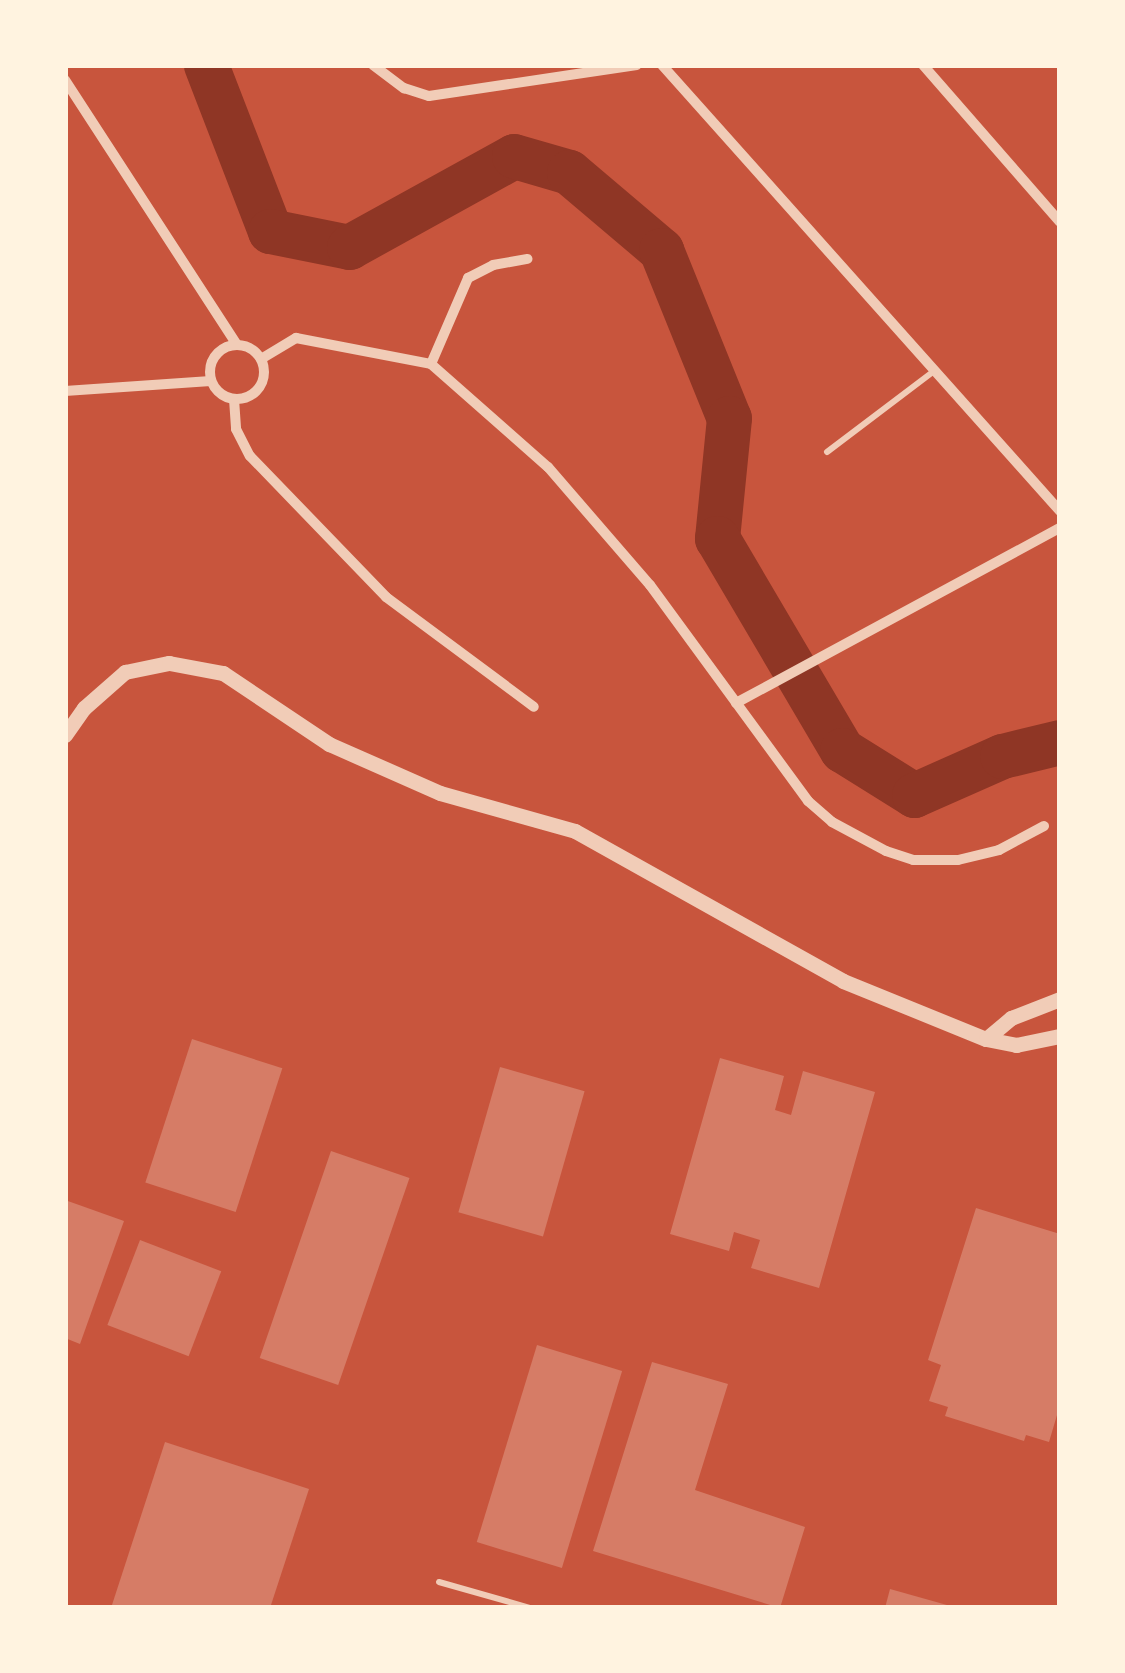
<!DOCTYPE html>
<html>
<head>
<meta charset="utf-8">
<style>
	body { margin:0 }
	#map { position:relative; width:1125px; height:1673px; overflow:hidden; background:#c8553d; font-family:"Asap Condensed",sans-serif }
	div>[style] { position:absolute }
	.river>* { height:45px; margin:-22.5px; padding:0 22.5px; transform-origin:22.5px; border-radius:22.5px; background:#8f3625 }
	.building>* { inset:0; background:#d67c66; transform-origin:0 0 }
	.service>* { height:6px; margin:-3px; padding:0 3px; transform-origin:3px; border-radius:3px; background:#f1ccb7 }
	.minor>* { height:10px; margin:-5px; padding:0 5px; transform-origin:5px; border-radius:5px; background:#f1ccb7 }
	.minor>.ring { margin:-5px; padding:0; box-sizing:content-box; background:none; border:10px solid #f1ccb7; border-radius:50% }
	.tertiary>* { height:15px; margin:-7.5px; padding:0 7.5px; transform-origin:7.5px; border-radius:7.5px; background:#f1ccb7 }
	span { translate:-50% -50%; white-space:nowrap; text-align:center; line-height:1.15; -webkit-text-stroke:9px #fff3e0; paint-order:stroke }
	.frame { position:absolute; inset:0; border:68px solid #fff3e0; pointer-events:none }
</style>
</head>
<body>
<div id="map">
	<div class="river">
		<div style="left:206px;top:65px;width:178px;rotate:68.9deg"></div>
		<div style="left:270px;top:231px;width:81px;rotate:11.4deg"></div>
		<div style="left:349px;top:247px;width:188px;rotate:-28.9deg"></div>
		<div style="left:514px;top:156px;width:57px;rotate:16.2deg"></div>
		<div style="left:569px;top:172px;width:121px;rotate:40.3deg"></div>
		<div style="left:661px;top:250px;width:181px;rotate:68deg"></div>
		<div style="left:729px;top:418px;width:121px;rotate:95.7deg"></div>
		<div style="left:717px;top:538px;width:246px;rotate:59.5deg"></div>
		<div style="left:842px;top:750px;width:85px;rotate:32deg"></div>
		<div style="left:914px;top:795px;width:96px;rotate:-23.9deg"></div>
		<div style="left:1002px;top:756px;width:60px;rotate:-13.6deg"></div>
	</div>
	<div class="building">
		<div style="left:192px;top:1039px;width:95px;height:151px;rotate:18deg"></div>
		<div style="clip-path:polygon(720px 1058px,784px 1076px,775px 1110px,791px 1115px,803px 1071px,875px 1092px,819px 1288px,751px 1268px,760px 1240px,734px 1232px,729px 1251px,670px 1234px)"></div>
		<div style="left:500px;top:1067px;width:88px;height:151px;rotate:16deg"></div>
		<div style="left:331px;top:1151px;width:83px;height:219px;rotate:19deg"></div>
		<div style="clip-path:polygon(65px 1200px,124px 1221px,80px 1344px,65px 1338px)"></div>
		<div style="clip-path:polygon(976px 1208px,1060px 1234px,1060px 1405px,1049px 1442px,1026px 1435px,1024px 1441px,945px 1416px,948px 1407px,929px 1401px,941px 1365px,928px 1360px)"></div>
		<div style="left:140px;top:1240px;width:87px;height:91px;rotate:21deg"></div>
		<div style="left:537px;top:1345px;width:89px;height:206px;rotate:17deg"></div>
		<div style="clip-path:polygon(652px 1362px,728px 1384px,695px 1490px,805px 1527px,780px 1608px,593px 1551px)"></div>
		<div style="clip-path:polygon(165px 1442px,309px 1489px,270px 1608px,111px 1608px)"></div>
		<div style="clip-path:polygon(890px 1589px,954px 1607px,953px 1608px,885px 1608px)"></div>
	</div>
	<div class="service">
		<div style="left:827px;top:452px;width:134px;rotate:-37.1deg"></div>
		<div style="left:439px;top:1582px;width:95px;rotate:15.9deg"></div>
	</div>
	<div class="minor">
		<div style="left:373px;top:65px;width:39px;rotate:37deg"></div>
		<div style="left:404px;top:88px;width:26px;rotate:18deg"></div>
		<div style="left:429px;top:96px;width:210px;rotate:-8.5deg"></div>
		<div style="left:662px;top:65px;width:598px;rotate:48.26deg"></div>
		<div style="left:923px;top:65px;width:208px;rotate:48.9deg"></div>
		<div style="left:65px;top:80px;width:316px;rotate:57deg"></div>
		<div class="ring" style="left:210px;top:345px;width:44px;height:44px"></div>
		<div style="left:261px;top:359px;width:41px;rotate:-31deg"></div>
		<div style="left:296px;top:338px;width:137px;rotate:10.9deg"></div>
		<div style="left:431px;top:364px;width:156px;rotate:41.4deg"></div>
		<div style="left:548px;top:467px;width:156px;rotate:49.2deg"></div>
		<div style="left:650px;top:585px;width:268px;rotate:53.8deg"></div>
		<div style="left:808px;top:801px;width:32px;rotate:41deg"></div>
		<div style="left:832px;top:822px;width:61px;rotate:28.2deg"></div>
		<div style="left:886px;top:851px;width:28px;rotate:18deg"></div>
		<div style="left:913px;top:860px;width:45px"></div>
		<div style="left:958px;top:860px;width:42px;rotate:-13.7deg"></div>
		<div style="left:999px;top:850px;width:51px;rotate:-28.1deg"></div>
		<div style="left:431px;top:364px;width:94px;rotate:-66.7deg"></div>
		<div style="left:468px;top:278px;width:28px;rotate:-27deg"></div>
		<div style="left:493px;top:265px;width:35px;rotate:-10deg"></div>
		<div style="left:65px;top:391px;width:146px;rotate:-3.9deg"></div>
		<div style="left:234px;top:399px;width:30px;rotate:86deg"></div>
		<div style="left:236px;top:429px;width:30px;rotate:63deg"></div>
		<div style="left:250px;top:456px;width:196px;rotate:46deg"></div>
		<div style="left:386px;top:597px;width:184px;rotate:36.6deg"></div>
		<div style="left:736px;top:703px;width:368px;rotate:-28.4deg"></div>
	</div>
	<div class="tertiary">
		<div style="left:65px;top:735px;width:33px;rotate:-55deg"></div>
		<div style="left:84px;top:708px;width:55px;rotate:-41.3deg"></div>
		<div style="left:125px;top:672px;width:45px;rotate:-11.6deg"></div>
		<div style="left:169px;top:663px;width:55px;rotate:10.5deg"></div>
		<div style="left:223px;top:673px;width:128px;rotate:33.8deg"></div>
		<div style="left:329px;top:744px;width:121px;rotate:23.8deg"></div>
		<div style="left:440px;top:793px;width:140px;rotate:15.7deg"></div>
		<div style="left:575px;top:831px;width:307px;rotate:29.2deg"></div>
		<div style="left:843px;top:981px;width:154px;rotate:22.1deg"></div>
		<div style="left:986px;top:1039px;width:31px;rotate:11deg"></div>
		<div style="left:1016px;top:1045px;width:45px;rotate:-11.6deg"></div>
		<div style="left:986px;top:1039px;width:33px;rotate:-40deg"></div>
		<div style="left:1011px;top:1018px;width:53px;rotate:-21.2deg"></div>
	</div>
	<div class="frame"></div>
</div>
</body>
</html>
